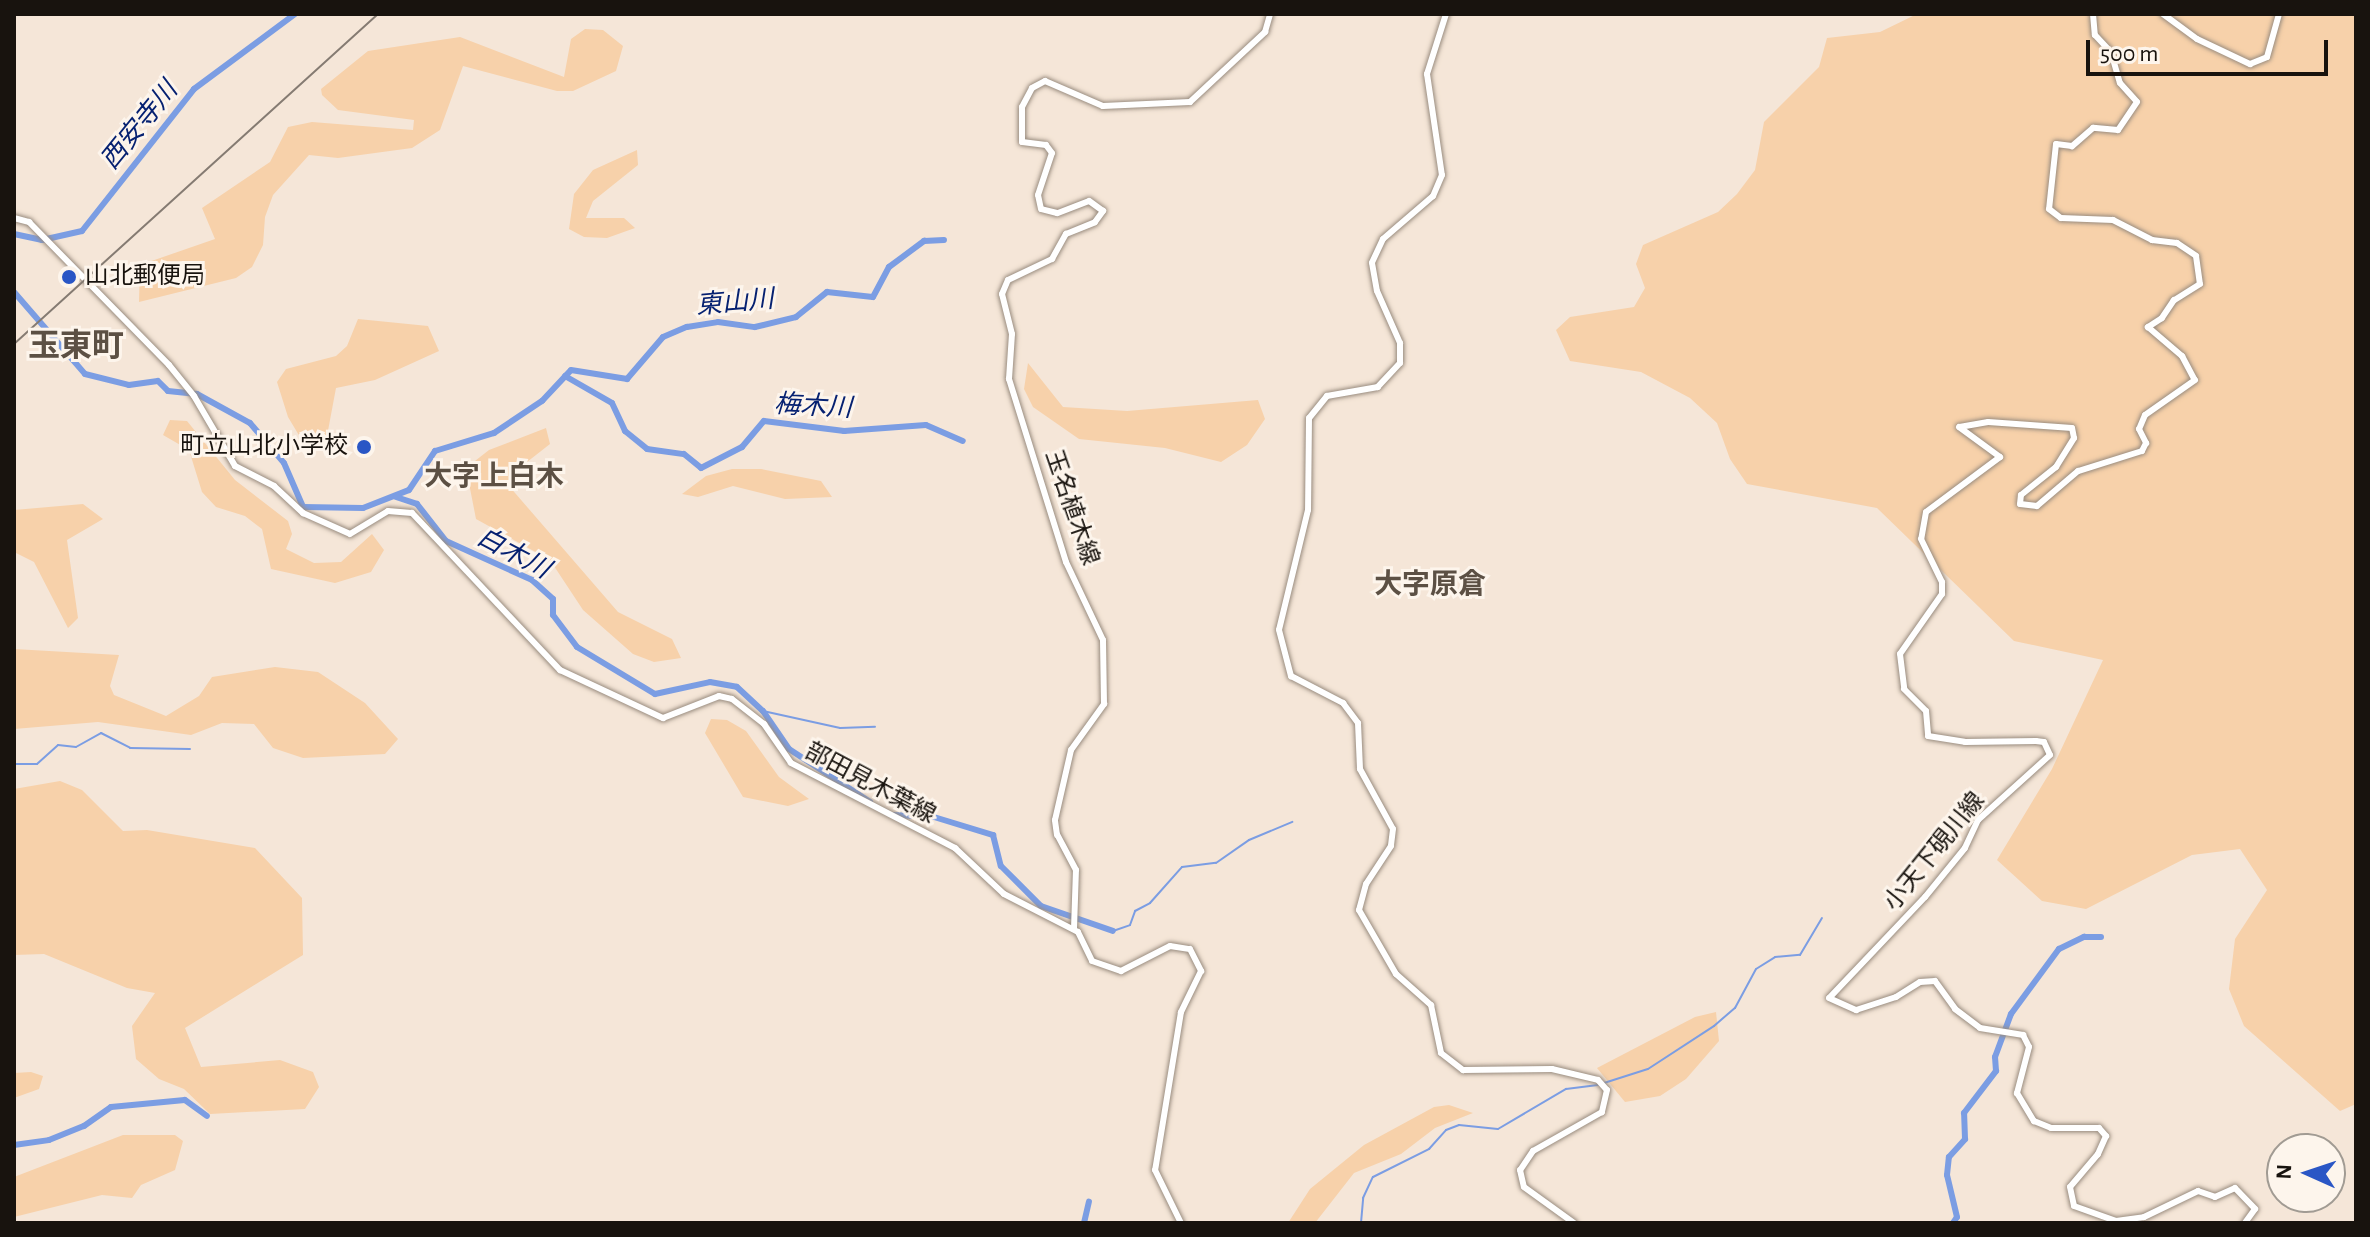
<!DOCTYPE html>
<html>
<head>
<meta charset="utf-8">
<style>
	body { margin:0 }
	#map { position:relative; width:2370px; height:1237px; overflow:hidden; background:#f5e6d8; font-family:"Alegreya Sans","Noto Sans JP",sans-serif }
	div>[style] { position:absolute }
	.green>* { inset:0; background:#f7d1aa }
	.stream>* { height:2px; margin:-1px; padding:0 1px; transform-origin:1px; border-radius:1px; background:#7b9de3 }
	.river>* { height:6px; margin:-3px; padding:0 3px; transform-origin:3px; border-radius:3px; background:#7b9de3 }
	.roads { filter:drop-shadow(0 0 2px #998c7f) drop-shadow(0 0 2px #998c7f) }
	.secondary>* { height:6px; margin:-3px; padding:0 3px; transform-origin:3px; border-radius:3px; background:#fff }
	.rail>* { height:2px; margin:-1px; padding:0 1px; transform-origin:1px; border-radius:1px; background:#857b72 }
	.dots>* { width:22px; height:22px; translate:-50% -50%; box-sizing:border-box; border:4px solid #fdf5ec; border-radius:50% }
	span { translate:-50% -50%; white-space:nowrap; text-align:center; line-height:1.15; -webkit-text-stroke:6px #fdf5ec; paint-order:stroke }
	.poi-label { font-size:24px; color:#18130e }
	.left { translate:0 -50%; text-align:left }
	.right { translate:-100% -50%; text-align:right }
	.street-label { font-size:24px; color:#18130e }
	.water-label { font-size:26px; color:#062171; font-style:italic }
	.quarter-label { font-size:28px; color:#5c5044; font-weight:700 }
	.district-label { font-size:32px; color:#5c5044; font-weight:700 }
	.frame { position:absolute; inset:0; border:16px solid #18130e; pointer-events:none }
	.north { position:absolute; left:2266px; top:1133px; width:80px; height:80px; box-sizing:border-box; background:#fdf5ec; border:2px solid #a19b93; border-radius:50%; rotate:273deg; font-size:22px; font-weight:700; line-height:32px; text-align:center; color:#18130e }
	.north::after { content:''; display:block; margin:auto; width:28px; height:36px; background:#2a56c5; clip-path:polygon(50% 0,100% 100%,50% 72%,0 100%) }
	.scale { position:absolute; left:2086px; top:40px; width:242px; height:36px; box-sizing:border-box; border:4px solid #18130e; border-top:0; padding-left:10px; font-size:24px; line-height:28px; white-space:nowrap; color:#18130e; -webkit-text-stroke:6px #fdf5ec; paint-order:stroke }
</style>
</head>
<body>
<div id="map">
	<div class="green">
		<div style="clip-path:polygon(1917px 14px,2356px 14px,2356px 1104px,2340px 1111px,2244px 1026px,2229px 989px,2235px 939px,2267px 890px,2240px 849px,2192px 855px,2086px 909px,2042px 901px,1997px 860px,2052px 769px,2103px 660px,2014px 641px,1877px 508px,1747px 484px,1730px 459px,1717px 423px,1690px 398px,1641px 372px,1570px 361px,1556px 330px,1570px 317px,1634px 307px,1645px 288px,1636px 264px,1643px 245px,1718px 212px,1737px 194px,1755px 170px,1764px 122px,1819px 67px,1827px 38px,1880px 32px)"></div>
		<div style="clip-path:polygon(585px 29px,603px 30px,623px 46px,616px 71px,573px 91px,557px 91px,463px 66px,440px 130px,412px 148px,338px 158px,309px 155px,273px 195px,265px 217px,263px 245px,252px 267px,236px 278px,139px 302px,140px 265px,215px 239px,202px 208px,270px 162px,288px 127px,312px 122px,413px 130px,414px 120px,338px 110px,322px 95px,321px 89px,368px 51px,460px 37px,564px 77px,571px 39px)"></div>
		<div style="clip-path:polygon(637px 150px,638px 165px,593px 201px,586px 218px,624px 218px,635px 228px,607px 238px,584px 237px,569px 229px,574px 194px,593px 170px)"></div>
		<div style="clip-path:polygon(358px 319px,428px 326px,439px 351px,375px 380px,336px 388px,327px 436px,320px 449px,306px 447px,288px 417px,277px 382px,286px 369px,336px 356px,347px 346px)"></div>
		<div style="clip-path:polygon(1028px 363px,1063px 407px,1127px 411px,1258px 400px,1265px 419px,1247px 445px,1221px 462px,1165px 448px,1079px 439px,1033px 407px,1024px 389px)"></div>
		<div style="clip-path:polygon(170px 420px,187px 421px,235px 480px,288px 521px,292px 534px,286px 549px,314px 563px,341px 562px,372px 534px,384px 550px,371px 572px,335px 583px,271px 569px,262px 529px,245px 516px,216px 507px,202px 492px,189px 450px,163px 435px)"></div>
		<div style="clip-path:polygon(546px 428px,550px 444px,513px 473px,509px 486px,618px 612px,672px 639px,681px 658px,654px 662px,633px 654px,583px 610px,550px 560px,476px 519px,466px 468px,489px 450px)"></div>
		<div style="clip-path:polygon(732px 469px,761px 469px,821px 481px,832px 497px,785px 499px,733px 486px,698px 497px,682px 494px,706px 476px)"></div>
		<div style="clip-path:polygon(83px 504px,103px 519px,67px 540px,78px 618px,68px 628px,34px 562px,14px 552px,14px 510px)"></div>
		<div style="clip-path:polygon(14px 649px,119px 655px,110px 686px,114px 695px,166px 716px,199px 696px,212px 677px,275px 667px,318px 672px,365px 703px,398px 739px,385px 754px,303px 758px,273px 748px,254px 724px,222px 723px,191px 735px,98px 722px,14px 729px)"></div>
		<div style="clip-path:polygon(711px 719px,727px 720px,746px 731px,779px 777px,809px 799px,788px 806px,743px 797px,705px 733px)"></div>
		<div style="clip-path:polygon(60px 781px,82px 790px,123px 831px,147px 830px,255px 848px,302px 898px,303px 955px,185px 1028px,201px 1067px,280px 1060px,313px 1072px,319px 1087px,305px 1109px,210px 1114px,184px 1089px,159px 1079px,136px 1059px,132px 1026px,155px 993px,127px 988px,44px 954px,14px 955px,14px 789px)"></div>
		<div style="clip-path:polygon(1716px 1012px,1719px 1041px,1686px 1079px,1660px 1096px,1625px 1102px,1597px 1068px,1695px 1017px)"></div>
		<div style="clip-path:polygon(31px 1072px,43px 1076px,39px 1089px,14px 1098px,14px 1073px)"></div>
		<div style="clip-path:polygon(1449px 1105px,1473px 1113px,1435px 1128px,1401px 1154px,1354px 1173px,1315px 1223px,1288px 1223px,1310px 1189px,1364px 1145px,1434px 1107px)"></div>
		<div style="clip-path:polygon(123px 1135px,175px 1135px,183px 1141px,175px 1170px,141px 1185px,132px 1198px,102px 1195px,14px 1217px,14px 1177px)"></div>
	</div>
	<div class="stream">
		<div style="left:763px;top:711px;width:79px;rotate:12.4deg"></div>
		<div style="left:840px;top:728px;width:35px;rotate:-2deg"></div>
		<div style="left:14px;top:764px;width:23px"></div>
		<div style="left:37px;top:764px;width:28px;rotate:-42deg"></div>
		<div style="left:58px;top:745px;width:18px;rotate:6deg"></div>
		<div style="left:76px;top:747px;width:29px;rotate:-29deg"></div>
		<div style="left:101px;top:733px;width:33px;rotate:27deg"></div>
		<div style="left:130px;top:748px;width:60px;rotate:1deg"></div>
		<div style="left:1113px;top:931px;width:18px;rotate:-19deg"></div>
		<div style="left:1130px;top:925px;width:15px;rotate:-70deg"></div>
		<div style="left:1135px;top:911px;width:17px;rotate:-28deg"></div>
		<div style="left:1150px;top:903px;width:48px;rotate:-48.4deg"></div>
		<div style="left:1182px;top:867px;width:34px;rotate:-7deg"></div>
		<div style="left:1216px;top:863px;width:40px;rotate:-34.9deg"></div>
		<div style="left:1249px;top:840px;width:47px;rotate:-22.7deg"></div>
		<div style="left:1604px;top:1083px;width:46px;rotate:-17.7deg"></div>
		<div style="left:1648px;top:1069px;width:79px;rotate:-33.1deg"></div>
		<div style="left:1714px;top:1026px;width:28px;rotate:-41deg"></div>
		<div style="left:1735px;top:1008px;width:44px;rotate:-61.7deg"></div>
		<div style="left:1756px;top:969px;width:22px;rotate:-32deg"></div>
		<div style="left:1775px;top:957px;width:25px;rotate:-5deg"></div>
		<div style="left:1800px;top:955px;width:43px;rotate:-59.3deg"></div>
		<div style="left:1361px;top:1223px;width:25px;rotate:-85deg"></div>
		<div style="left:1363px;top:1198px;width:23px;rotate:-65deg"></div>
		<div style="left:1373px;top:1177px;width:63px;rotate:-26.6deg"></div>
		<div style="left:1429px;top:1149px;width:25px;rotate:-48deg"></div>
		<div style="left:1446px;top:1130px;width:14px;rotate:-21deg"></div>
		<div style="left:1459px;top:1125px;width:39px;rotate:6deg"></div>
		<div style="left:1498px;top:1129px;width:79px;rotate:-30.5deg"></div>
		<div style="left:1566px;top:1089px;width:32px;rotate:-7deg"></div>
	</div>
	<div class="river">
		<div style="left:14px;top:234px;width:29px;rotate:12deg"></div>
		<div style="left:42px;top:240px;width:41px;rotate:-12.7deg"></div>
		<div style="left:82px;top:231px;width:181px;rotate:-51.7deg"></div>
		<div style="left:194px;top:89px;width:126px;rotate:-36.6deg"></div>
		<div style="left:14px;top:292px;width:108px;rotate:49.1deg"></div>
		<div style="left:85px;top:374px;width:45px;rotate:14deg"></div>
		<div style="left:129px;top:385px;width:29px;rotate:-8deg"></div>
		<div style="left:158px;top:381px;width:14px;rotate:45deg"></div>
		<div style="left:168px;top:391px;width:29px;rotate:6deg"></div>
		<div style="left:197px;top:394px;width:60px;rotate:28.7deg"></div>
		<div style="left:250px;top:423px;width:52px;rotate:49.6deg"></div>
		<div style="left:284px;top:463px;width:48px;rotate:66.6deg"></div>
		<div style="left:303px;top:507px;width:60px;rotate:1deg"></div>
		<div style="left:363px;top:508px;width:49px;rotate:-21.4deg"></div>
		<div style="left:409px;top:490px;width:47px;rotate:-56.3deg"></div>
		<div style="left:435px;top:451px;width:62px;rotate:-17deg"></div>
		<div style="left:494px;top:433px;width:58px;rotate:-33.7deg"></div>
		<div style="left:542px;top:401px;width:42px;rotate:-46.9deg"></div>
		<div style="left:571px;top:370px;width:57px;rotate:9.1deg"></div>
		<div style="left:627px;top:379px;width:55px;rotate:-49.4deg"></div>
		<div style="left:663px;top:337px;width:26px;rotate:-23deg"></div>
		<div style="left:687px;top:327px;width:31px;rotate:-9deg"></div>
		<div style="left:718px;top:322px;width:37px;rotate:8deg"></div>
		<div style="left:755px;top:327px;width:42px;rotate:-13.7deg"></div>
		<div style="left:796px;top:317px;width:40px;rotate:-39deg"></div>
		<div style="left:827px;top:292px;width:46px;rotate:6.2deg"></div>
		<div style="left:873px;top:297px;width:34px;rotate:-62deg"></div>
		<div style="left:889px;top:267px;width:44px;rotate:-36.6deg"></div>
		<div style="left:924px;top:241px;width:20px;rotate:-3deg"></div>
		<div style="left:565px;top:376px;width:54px;rotate:29.9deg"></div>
		<div style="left:612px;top:403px;width:31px;rotate:65deg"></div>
		<div style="left:625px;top:431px;width:28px;rotate:39deg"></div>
		<div style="left:647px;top:449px;width:37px;rotate:8deg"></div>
		<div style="left:684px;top:454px;width:22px;rotate:39deg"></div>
		<div style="left:701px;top:468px;width:46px;rotate:-27.1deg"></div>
		<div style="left:742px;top:447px;width:34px;rotate:-50deg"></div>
		<div style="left:764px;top:421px;width:81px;rotate:7.1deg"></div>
		<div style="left:844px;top:431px;width:82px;rotate:-4.2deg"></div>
		<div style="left:926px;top:425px;width:40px;rotate:23.4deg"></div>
		<div style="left:396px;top:497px;width:22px;rotate:18deg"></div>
		<div style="left:417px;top:504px;width:47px;rotate:51.9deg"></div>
		<div style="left:446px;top:541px;width:94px;rotate:24.4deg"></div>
		<div style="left:532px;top:580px;width:28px;rotate:42deg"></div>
		<div style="left:553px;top:599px;width:16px;rotate:90deg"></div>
		<div style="left:553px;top:615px;width:40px;rotate:53deg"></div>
		<div style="left:577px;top:647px;width:91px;rotate:31.1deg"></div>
		<div style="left:655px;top:694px;width:56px;rotate:-12.3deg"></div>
		<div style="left:710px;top:682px;width:27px;rotate:10deg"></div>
		<div style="left:737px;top:687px;width:35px;rotate:43deg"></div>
		<div style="left:763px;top:711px;width:46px;rotate:55.6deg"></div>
		<div style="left:789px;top:749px;width:97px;rotate:33.2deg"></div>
		<div style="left:894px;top:815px;width:40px;rotate:2.9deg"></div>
		<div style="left:934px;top:817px;width:62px;rotate:17deg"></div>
		<div style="left:993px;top:835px;width:32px;rotate:76deg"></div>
		<div style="left:1001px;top:866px;width:57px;rotate:45deg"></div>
		<div style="left:1041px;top:906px;width:76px;rotate:19.1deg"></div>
		<div style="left:14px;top:1145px;width:35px;rotate:-8deg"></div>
		<div style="left:49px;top:1140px;width:38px;rotate:-22deg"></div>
		<div style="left:84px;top:1126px;width:33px;rotate:-35deg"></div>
		<div style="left:111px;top:1107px;width:74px;rotate:-5.4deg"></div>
		<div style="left:185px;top:1100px;width:27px;rotate:36deg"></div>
		<div style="left:1084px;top:1223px;width:22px;rotate:-77deg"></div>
		<div style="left:1953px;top:1223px;width:7px;rotate:-56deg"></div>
		<div style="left:1957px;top:1217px;width:43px;rotate:-103.4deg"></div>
		<div style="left:1947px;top:1175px;width:18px;rotate:-84deg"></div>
		<div style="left:1949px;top:1157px;width:24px;rotate:-48deg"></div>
		<div style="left:1965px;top:1139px;width:26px;rotate:-92deg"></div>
		<div style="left:1964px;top:1113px;width:53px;rotate:-52.7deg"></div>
		<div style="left:1996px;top:1071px;width:14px;rotate:-94deg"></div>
		<div style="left:1995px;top:1057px;width:46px;rotate:-69.6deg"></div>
		<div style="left:2011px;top:1014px;width:81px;rotate:-53.6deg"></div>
		<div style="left:2059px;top:949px;width:28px;rotate:-26deg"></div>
		<div style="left:2084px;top:937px;width:17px"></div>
	</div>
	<div class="roads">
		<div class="secondary">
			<div style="left:1446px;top:14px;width:63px;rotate:107.6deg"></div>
			<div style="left:1427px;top:74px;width:102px;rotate:81.6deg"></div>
			<div style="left:1442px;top:175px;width:23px;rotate:113deg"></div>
			<div style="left:1433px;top:196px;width:66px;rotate:139.3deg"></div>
			<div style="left:1383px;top:239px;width:26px;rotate:115deg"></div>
			<div style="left:1372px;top:263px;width:28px;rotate:80deg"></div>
			<div style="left:1377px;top:291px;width:57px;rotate:66.1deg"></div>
			<div style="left:1400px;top:343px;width:20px;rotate:90deg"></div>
			<div style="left:1400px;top:363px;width:33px;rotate:133deg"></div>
			<div style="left:1378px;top:387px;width:52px;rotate:170deg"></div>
			<div style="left:1327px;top:396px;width:28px;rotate:129deg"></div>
			<div style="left:1309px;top:418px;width:92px;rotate:90.6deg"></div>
			<div style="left:1308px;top:510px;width:123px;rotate:103.6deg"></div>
			<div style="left:1279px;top:630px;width:48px;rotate:75.4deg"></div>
			<div style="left:1291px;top:676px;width:59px;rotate:27.4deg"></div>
			<div style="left:1343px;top:703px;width:25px;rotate:53deg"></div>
			<div style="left:1358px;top:723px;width:46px;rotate:87.5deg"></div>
			<div style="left:1360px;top:769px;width:68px;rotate:61.2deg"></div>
			<div style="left:1393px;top:829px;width:17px;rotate:97deg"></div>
			<div style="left:1391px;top:846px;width:45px;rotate:123.3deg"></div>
			<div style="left:1366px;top:884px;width:27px;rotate:105deg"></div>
			<div style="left:1359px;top:910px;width:74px;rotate:60deg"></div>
			<div style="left:1396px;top:974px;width:47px;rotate:41.5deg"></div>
			<div style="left:1431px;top:1005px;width:49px;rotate:78.2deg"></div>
			<div style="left:1441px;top:1053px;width:28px;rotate:38deg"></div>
			<div style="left:1463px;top:1070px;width:89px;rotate:-0.6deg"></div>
			<div style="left:1552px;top:1069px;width:47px;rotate:13.4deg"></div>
			<div style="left:1598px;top:1080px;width:13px;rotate:48deg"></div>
			<div style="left:1607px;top:1090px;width:23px;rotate:103deg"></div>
			<div style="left:1602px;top:1112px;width:79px;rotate:150.5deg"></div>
			<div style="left:1533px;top:1151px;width:23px;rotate:124deg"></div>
			<div style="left:1520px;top:1170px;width:17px;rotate:77deg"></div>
			<div style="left:1524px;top:1187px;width:62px;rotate:35.8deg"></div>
			<div style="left:2093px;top:14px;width:21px;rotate:85deg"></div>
			<div style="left:2095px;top:35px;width:23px;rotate:47deg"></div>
			<div style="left:2111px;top:52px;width:32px;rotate:74deg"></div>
			<div style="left:2120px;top:83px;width:25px;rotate:48deg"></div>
			<div style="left:2137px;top:102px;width:34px;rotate:124deg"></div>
			<div style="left:2118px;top:130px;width:25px;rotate:-175deg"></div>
			<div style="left:2093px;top:128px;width:28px;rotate:139deg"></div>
			<div style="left:2072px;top:146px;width:16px;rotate:-173deg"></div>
			<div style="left:2056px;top:144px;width:65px;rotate:96.1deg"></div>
			<div style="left:2049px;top:209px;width:15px;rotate:37deg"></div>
			<div style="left:2061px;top:218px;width:52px;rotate:2.2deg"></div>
			<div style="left:2113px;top:220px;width:44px;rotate:27.1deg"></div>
			<div style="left:2152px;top:240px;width:25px;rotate:7deg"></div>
			<div style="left:2177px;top:243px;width:23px;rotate:34deg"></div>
			<div style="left:2196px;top:256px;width:28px;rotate:82deg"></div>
			<div style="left:2200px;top:284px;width:31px;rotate:148deg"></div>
			<div style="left:2174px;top:300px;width:22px;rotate:124deg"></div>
			<div style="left:2162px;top:318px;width:17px;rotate:147deg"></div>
			<div style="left:2148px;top:327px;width:45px;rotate:40.5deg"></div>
			<div style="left:2182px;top:356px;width:27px;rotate:62deg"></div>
			<div style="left:2195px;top:380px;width:61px;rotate:145deg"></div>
			<div style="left:2145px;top:415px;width:15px;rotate:113deg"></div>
			<div style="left:2139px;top:429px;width:16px;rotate:63deg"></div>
			<div style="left:2146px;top:443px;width:9px;rotate:117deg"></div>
			<div style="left:2142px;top:451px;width:67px;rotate:162.6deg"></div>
			<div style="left:2078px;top:471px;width:54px;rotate:139.5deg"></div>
			<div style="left:2037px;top:506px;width:17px;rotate:-173deg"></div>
			<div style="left:2020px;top:504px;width:9px;rotate:-84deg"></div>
			<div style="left:2021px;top:495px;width:45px;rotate:-38.7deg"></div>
			<div style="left:2056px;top:467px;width:34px;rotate:-58deg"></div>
			<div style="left:2074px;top:438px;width:10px;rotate:-101deg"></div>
			<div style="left:2072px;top:428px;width:84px;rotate:-175.9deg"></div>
			<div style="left:1988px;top:422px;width:29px;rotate:170deg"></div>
			<div style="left:1959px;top:427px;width:51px;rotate:36.2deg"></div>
			<div style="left:2000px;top:457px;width:92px;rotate:143.4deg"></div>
			<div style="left:1926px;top:512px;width:27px;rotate:100deg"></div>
			<div style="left:1921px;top:539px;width:48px;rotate:64deg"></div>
			<div style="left:1942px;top:582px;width:12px;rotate:90deg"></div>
			<div style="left:1942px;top:594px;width:73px;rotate:125deg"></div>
			<div style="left:1900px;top:654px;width:35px;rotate:83deg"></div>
			<div style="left:1904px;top:689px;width:31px;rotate:45deg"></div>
			<div style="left:1926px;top:711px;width:25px;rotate:85deg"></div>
			<div style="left:1928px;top:736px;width:37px;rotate:9deg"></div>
			<div style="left:1965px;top:742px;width:71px;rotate:-0.8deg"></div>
			<div style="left:2036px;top:741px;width:8px;rotate:7deg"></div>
			<div style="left:2044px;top:742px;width:14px;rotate:65deg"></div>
			<div style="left:2050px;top:755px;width:97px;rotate:137.9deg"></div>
			<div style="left:1978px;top:820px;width:31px;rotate:115deg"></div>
			<div style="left:1965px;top:848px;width:63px;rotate:129.2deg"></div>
			<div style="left:1925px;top:897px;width:139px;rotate:133.5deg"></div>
			<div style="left:1829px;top:998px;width:30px;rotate:24deg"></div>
			<div style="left:1856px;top:1010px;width:42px;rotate:-18deg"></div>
			<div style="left:1896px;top:997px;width:28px;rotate:-32deg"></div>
			<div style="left:1920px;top:982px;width:15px;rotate:-4deg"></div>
			<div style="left:1935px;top:981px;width:34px;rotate:54deg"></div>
			<div style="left:1955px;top:1009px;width:31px;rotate:37deg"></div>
			<div style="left:1980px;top:1028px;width:44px;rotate:9.2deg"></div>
			<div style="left:2023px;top:1035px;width:13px;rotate:63deg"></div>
			<div style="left:2029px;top:1047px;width:48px;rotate:104.6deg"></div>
			<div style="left:2017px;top:1093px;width:33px;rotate:59deg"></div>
			<div style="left:2034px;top:1121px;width:18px;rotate:22deg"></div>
			<div style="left:2051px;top:1128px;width:48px"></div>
			<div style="left:2099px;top:1128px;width:11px;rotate:49deg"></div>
			<div style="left:2106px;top:1136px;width:20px;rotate:114deg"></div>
			<div style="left:2098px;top:1154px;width:43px;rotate:130.3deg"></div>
			<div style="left:2070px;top:1187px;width:19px;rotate:78deg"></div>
			<div style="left:2074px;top:1206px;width:45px;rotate:19.7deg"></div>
			<div style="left:2116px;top:1221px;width:28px;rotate:-8deg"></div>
			<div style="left:2144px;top:1217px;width:60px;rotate:-25.7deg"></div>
			<div style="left:2198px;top:1191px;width:18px;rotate:19deg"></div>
			<div style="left:2215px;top:1197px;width:22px;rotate:-24deg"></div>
			<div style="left:2235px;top:1188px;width:29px;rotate:46deg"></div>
			<div style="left:2255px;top:1209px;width:17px;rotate:126deg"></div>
			<div style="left:2163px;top:14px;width:42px;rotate:36.3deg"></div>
			<div style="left:2197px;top:39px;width:59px;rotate:25.3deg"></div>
			<div style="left:2250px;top:64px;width:18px;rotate:-22deg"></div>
			<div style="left:2267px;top:57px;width:45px;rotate:-74.4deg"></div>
			<div style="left:14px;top:218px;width:16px;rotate:15deg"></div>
			<div style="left:29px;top:222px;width:200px;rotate:45.6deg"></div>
			<div style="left:169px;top:365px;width:40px;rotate:51deg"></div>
			<div style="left:194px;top:396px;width:81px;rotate:59.6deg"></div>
			<div style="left:235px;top:466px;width:44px;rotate:27.1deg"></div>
			<div style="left:274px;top:486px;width:40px;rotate:43deg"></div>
			<div style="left:303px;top:513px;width:51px;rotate:24.1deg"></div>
			<div style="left:350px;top:534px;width:44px;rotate:-31.2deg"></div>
			<div style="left:388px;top:511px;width:24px;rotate:5deg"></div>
			<div style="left:412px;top:513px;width:216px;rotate:46.7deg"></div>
			<div style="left:560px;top:670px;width:114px;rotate:25deg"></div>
			<div style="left:663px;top:718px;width:60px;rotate:-21.4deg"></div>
			<div style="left:719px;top:696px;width:13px;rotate:13deg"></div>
			<div style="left:732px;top:699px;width:41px;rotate:38deg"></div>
			<div style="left:764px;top:724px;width:47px;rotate:55.3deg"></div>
			<div style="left:791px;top:763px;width:185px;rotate:27.4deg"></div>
			<div style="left:955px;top:848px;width:67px;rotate:43.2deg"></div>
			<div style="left:1004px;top:894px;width:83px;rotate:27.2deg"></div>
			<div style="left:1078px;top:932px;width:32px;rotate:64deg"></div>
			<div style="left:1092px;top:961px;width:31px;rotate:19deg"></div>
			<div style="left:1121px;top:971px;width:55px;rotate:-27deg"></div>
			<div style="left:1170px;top:946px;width:20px;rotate:9deg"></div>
			<div style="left:1190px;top:949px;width:25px;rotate:63deg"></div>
			<div style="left:1201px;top:971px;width:46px;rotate:116deg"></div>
			<div style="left:1181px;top:1012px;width:160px;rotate:99.3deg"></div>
			<div style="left:1155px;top:1170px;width:59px;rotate:63.9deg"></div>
			<div style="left:1074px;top:929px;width:59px;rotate:-88.1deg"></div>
			<div style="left:1076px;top:870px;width:40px;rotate:-118deg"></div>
			<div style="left:1057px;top:835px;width:15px;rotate:-98deg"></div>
			<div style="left:1055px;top:820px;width:72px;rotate:-77.1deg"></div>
			<div style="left:1071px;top:750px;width:57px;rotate:-54.3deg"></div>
			<div style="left:1104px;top:704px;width:64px;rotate:-90.9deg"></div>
			<div style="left:1103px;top:640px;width:86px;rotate:-115.4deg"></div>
			<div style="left:1066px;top:562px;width:192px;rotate:-107.3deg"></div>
			<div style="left:1009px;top:379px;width:45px;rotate:-86.2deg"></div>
			<div style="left:1012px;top:334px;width:41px;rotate:-104deg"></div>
			<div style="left:1002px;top:294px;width:15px;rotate:-67deg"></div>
			<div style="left:1008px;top:280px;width:49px;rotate:-25.5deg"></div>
			<div style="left:1052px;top:259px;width:29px;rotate:-61deg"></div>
			<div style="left:1066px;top:234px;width:31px;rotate:-22deg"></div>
			<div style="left:1095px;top:222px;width:14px;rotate:-54deg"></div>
			<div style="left:1103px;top:211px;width:17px;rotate:-144deg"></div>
			<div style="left:1089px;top:201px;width:34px;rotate:159deg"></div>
			<div style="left:1057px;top:213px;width:16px;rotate:-166deg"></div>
			<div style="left:1041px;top:209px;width:14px;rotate:-102deg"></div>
			<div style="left:1038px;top:195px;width:44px;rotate:-71.6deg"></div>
			<div style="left:1052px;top:153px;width:10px;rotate:-127deg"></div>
			<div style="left:1046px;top:145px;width:24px;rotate:-173deg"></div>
			<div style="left:1022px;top:142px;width:35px;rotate:-90deg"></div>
			<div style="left:1022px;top:107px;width:21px;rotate:-62deg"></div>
			<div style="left:1032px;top:88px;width:15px;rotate:-28deg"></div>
			<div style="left:1045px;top:81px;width:63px;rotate:23.3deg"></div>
			<div style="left:1103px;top:106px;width:87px;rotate:-2.6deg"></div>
			<div style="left:1190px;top:102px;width:103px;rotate:-43deg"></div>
			<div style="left:1265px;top:32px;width:19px;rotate:-74deg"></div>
		</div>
	</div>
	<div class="rail">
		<div style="left:14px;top:344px;width:491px;rotate:-42.2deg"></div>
	</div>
	<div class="dots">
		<div style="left:69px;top:277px;background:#2a56c5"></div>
		<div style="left:364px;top:447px;background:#2a56c5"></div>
	</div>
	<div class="poi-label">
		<span class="left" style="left:85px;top:277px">山北郵便局</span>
		<span class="right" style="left:348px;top:447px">町立山北小学校</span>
	</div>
	<div class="street-label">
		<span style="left:1071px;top:508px;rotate:71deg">玉名植木線</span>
		<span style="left:870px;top:784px;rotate:28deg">部田見木葉線</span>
		<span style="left:1935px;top:852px;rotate:-51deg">小天下硯川線</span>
	</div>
	<div class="water-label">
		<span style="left:140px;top:126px;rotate:-51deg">西安寺川</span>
		<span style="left:735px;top:303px;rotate:-5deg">東山川</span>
		<span style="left:813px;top:407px;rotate:3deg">梅木川</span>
		<span style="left:513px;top:554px;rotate:28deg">白木川</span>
	</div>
	<div class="quarter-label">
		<span style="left:494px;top:477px">大字上白木</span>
		<span style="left:1430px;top:585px">大字原倉</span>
	</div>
	<div class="district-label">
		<span style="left:76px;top:346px">玉東町</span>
	</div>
	<div class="frame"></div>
	<div class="north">N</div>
	<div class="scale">500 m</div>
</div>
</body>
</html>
